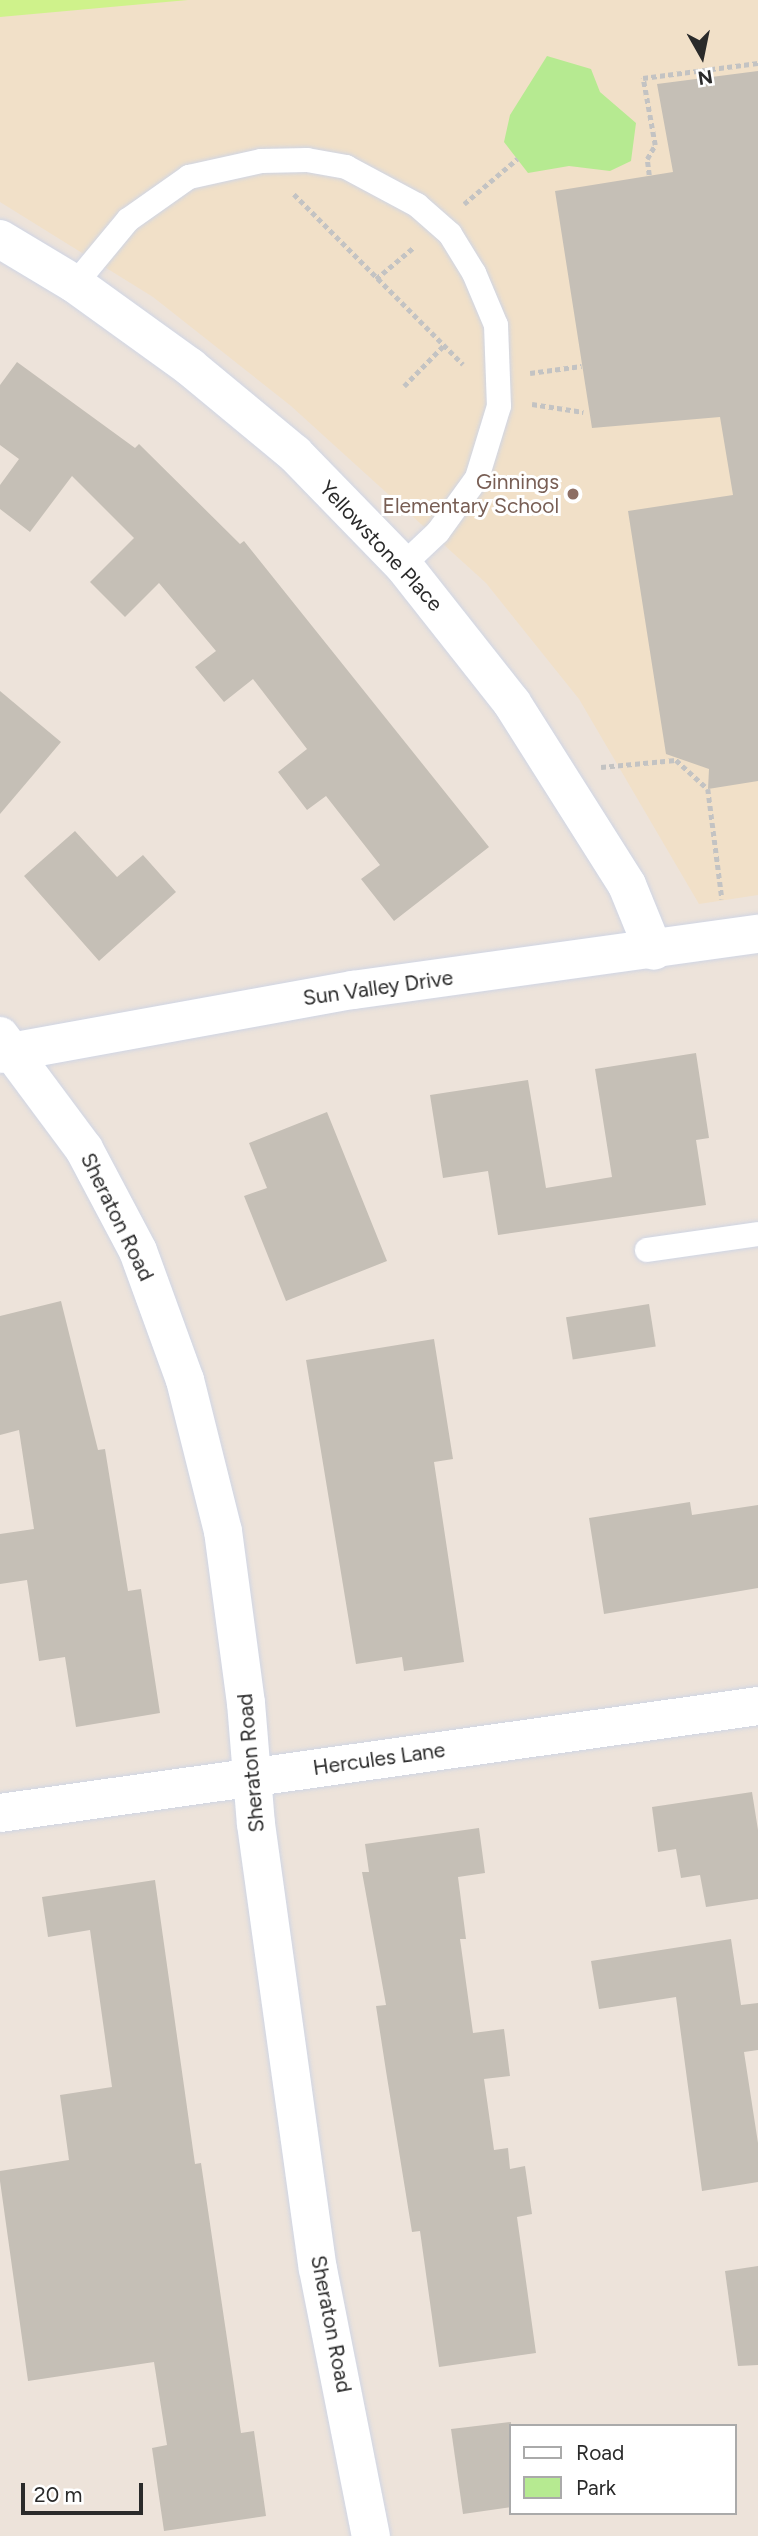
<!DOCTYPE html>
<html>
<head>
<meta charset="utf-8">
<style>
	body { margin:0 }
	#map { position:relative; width:758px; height:2536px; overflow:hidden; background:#ede3da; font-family:Figtree,sans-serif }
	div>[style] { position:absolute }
	.education>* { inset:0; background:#f1e0c8 }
	.green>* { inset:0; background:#b6ea91 }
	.pitch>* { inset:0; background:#cff28b }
	.building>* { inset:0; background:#c5bfb6; transform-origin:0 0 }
	.path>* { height:4.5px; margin-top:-2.25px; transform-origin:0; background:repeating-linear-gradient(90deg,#c3c3c3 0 5px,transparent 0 8.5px) }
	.roads { filter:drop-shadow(0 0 2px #cfd5e4) drop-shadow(0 0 2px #cfd5e4) }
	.service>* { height:24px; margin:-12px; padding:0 12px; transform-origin:12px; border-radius:12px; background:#fff }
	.minor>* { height:38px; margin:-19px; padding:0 19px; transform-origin:19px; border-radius:19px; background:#fff }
	.tertiary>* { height:38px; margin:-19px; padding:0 19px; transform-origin:19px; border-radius:19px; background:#fff }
	.dots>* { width:19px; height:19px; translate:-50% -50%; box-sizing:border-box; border:4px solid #fff; border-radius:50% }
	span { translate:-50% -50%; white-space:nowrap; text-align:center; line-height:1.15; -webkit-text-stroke:6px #fff; paint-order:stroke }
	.education-label { font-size:21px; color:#785e54 }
	.right { translate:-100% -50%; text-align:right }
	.street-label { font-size:21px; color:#2a2a2a }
	.legend { position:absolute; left:509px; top:2424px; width:228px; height:91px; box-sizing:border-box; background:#fff; border:2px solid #aaa; margin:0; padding:9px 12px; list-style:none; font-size:21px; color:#2a2a2a }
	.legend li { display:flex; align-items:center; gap:14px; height:35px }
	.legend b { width:35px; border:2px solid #aaa }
	.north { position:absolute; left:667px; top:21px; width:70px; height:70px; -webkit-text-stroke:5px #fff; paint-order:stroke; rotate:171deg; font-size:19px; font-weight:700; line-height:28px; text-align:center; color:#2a2a2a }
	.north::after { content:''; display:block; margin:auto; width:24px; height:32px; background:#2a2a2a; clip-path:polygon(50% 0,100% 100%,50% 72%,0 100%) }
	.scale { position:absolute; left:21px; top:2483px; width:122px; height:32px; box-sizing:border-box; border:4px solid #2a2a2a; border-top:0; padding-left:9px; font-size:21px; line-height:24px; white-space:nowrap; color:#2a2a2a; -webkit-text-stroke:5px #fff; paint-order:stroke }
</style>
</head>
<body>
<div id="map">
	<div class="education">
		<div style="clip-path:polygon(0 0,758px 0,758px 895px,699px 904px,579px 699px,486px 583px,291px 406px,153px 297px,0 202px)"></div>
	</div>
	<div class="green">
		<div style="clip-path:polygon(547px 56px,591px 69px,600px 92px,636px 123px,631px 161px,610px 171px,569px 166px,528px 173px,504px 142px,510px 115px)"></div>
	</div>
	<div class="pitch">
		<div style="clip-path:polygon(0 0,188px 0,0 17px)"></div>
	</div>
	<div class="building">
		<div style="clip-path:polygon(758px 71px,758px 781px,708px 789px,709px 769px,666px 754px,628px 511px,733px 495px,720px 417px,592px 428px,555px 191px,673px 172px,657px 84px)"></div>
		<div style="clip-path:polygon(17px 362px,135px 448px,139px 444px,240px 544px,244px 541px,489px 847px,394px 921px,361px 879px,380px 865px,326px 796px,307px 810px,278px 772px,307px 749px,253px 679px,224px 702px,195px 667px,216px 651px,159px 583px,125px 617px,90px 582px,134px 538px,72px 476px,30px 532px,0 509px,0 485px,19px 459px,0 445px,0 385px)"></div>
		<div style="clip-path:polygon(0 691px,61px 742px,0 814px)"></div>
		<div style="clip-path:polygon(75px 831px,117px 877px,143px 855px,176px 892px,99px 961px,24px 876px)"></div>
		<div style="clip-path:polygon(696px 1053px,709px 1138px,696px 1140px,706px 1205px,498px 1235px,488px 1171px,443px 1178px,430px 1095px,528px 1080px,546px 1188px,612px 1177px,595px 1069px)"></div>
		<div style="clip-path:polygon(327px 1112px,387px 1261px,286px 1301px,244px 1196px,267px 1188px,249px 1143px)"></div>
		<div style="clip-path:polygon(61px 1301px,98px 1450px,105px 1449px,128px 1591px,141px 1589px,160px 1713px,76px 1727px,65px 1657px,39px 1661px,27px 1580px,0 1584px,0 1534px,34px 1529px,19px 1430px,0 1435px,0 1316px)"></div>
		<div style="left:649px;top:1304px;width:43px;height:84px;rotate:81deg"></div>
		<div style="clip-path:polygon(434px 1339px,453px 1459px,434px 1462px,464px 1662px,404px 1671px,402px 1657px,356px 1664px,306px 1360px)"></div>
		<div style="clip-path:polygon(690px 1502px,692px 1515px,758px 1505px,758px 1588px,604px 1614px,589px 1518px)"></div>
		<div style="clip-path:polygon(752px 1792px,758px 1830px,758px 1899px,706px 1907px,700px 1875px,681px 1878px,676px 1849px,658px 1852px,652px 1807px)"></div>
		<div style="clip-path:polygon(479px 1828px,485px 1873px,458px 1877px,466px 1939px,460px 1939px,473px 2033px,504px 2029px,510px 2076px,484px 2079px,494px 2150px,508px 2148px,510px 2169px,525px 2166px,532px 2214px,517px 2217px,536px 2353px,439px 2367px,420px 2231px,412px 2232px,386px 2071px,376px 2006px,386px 2005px,362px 1872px,369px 1872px,365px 1844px)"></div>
		<div style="clip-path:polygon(155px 1880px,195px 2164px,201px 2163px,241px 2433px,254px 2431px,266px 2516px,164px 2531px,152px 2448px,167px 2445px,154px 2362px,28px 2381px,0 2181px,0 2171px,69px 2160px,60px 2095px,112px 2087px,90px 1930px,48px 1937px,42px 1897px)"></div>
		<div style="clip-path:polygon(731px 1939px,741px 2005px,758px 2003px,758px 2050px,744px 2052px,758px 2143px,758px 2182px,702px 2191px,676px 1997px,599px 2009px,591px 1961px)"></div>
		<div style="clip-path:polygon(758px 2266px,758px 2365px,738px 2366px,725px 2271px)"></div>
		<div style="clip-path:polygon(511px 2422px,511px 2507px,463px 2514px,451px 2429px)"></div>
	</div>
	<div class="path">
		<div style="left:649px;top:175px;width:16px;rotate:-97deg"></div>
		<div style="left:647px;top:159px;width:16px;rotate:-60deg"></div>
		<div style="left:655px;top:145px;width:68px;rotate:-100.2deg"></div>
		<div style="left:643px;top:78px;width:116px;rotate:-7.4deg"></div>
		<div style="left:294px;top:194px;width:240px;rotate:45.2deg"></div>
		<div style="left:464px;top:204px;width:70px;rotate:-40.3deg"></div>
		<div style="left:376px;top:279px;width:50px;rotate:-40.1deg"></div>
		<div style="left:530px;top:373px;width:52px;rotate:-7.7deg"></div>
		<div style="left:404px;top:386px;width:57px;rotate:-45.7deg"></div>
		<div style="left:532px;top:404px;width:52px;rotate:8.9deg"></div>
		<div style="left:601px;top:767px;width:75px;rotate:-5.3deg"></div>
		<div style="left:676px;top:760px;width:43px;rotate:42.2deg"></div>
		<div style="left:708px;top:789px;width:111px;rotate:82.7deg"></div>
	</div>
	<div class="roads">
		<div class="service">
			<div style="left:75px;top:284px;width:83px;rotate:-50.4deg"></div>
			<div style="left:128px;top:220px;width:75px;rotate:-35.2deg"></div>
			<div style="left:189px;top:177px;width:74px;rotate:-12.5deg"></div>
			<div style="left:261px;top:161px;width:46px;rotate:-1.2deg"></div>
			<div style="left:307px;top:160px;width:40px;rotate:10deg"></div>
			<div style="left:346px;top:167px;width:81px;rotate:28.2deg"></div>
			<div style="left:417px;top:205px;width:44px;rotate:41.3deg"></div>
			<div style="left:450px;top:234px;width:46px;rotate:58.4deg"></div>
			<div style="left:474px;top:273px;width:56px;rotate:67.1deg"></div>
			<div style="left:496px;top:325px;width:81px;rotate:87.9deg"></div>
			<div style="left:499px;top:406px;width:75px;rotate:107deg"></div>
			<div style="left:477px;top:478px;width:67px;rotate:125.8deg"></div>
			<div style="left:438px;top:532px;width:48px;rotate:136.7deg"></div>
			<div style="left:647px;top:1250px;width:112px;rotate:-8.2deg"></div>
		</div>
		<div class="minor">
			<div style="left:0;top:239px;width:87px;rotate:31deg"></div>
			<div style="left:75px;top:284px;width:142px;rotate:35.8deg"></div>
			<div style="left:190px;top:367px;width:136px;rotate:39.6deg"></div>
			<div style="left:295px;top:454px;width:155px;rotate:45.8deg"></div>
			<div style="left:403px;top:565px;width:176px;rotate:51.7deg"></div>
			<div style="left:512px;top:703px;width:215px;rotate:57.7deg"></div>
			<div style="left:627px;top:885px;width:71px;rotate:67.8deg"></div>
			<div style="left:0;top:1036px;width:141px;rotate:53.4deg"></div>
			<div style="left:84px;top:1149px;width:115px;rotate:62.1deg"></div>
			<div style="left:138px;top:1251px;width:137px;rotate:70deg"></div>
			<div style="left:185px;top:1380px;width:156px;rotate:75.9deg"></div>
			<div style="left:223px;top:1531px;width:174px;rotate:82.4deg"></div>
			<div style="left:246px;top:1703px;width:121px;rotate:85.3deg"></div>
			<div style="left:256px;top:1824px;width:449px;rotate:82.1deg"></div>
			<div style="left:318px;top:2269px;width:272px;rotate:78.8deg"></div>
			<div style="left:0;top:1054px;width:359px;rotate:-10.3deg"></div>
			<div style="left:353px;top:990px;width:409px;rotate:-7.9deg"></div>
		</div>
		<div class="tertiary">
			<div style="left:0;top:1813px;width:766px;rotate:-8.03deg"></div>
		</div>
	</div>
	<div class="dots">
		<div style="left:573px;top:494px;background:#8d6e63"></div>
	</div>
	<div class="education-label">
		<span class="right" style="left:559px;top:494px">Ginnings<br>Elementary School</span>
	</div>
	<div class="street-label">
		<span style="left:381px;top:546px;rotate:47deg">Yellowstone Place</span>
		<span style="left:378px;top:988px;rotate:-8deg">Sun Valley Drive</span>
		<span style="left:117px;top:1217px;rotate:64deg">Sheraton Road</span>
		<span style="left:379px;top:1759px;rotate:-8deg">Hercules Lane</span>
		<span style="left:251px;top:1763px;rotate:-95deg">Sheraton Road</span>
		<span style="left:331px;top:2324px;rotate:79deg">Sheraton Road</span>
	</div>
	<ul class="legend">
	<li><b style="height:9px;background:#fff"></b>Road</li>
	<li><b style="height:19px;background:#b6ea91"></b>Park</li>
	</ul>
	<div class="north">N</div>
	<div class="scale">20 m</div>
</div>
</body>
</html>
